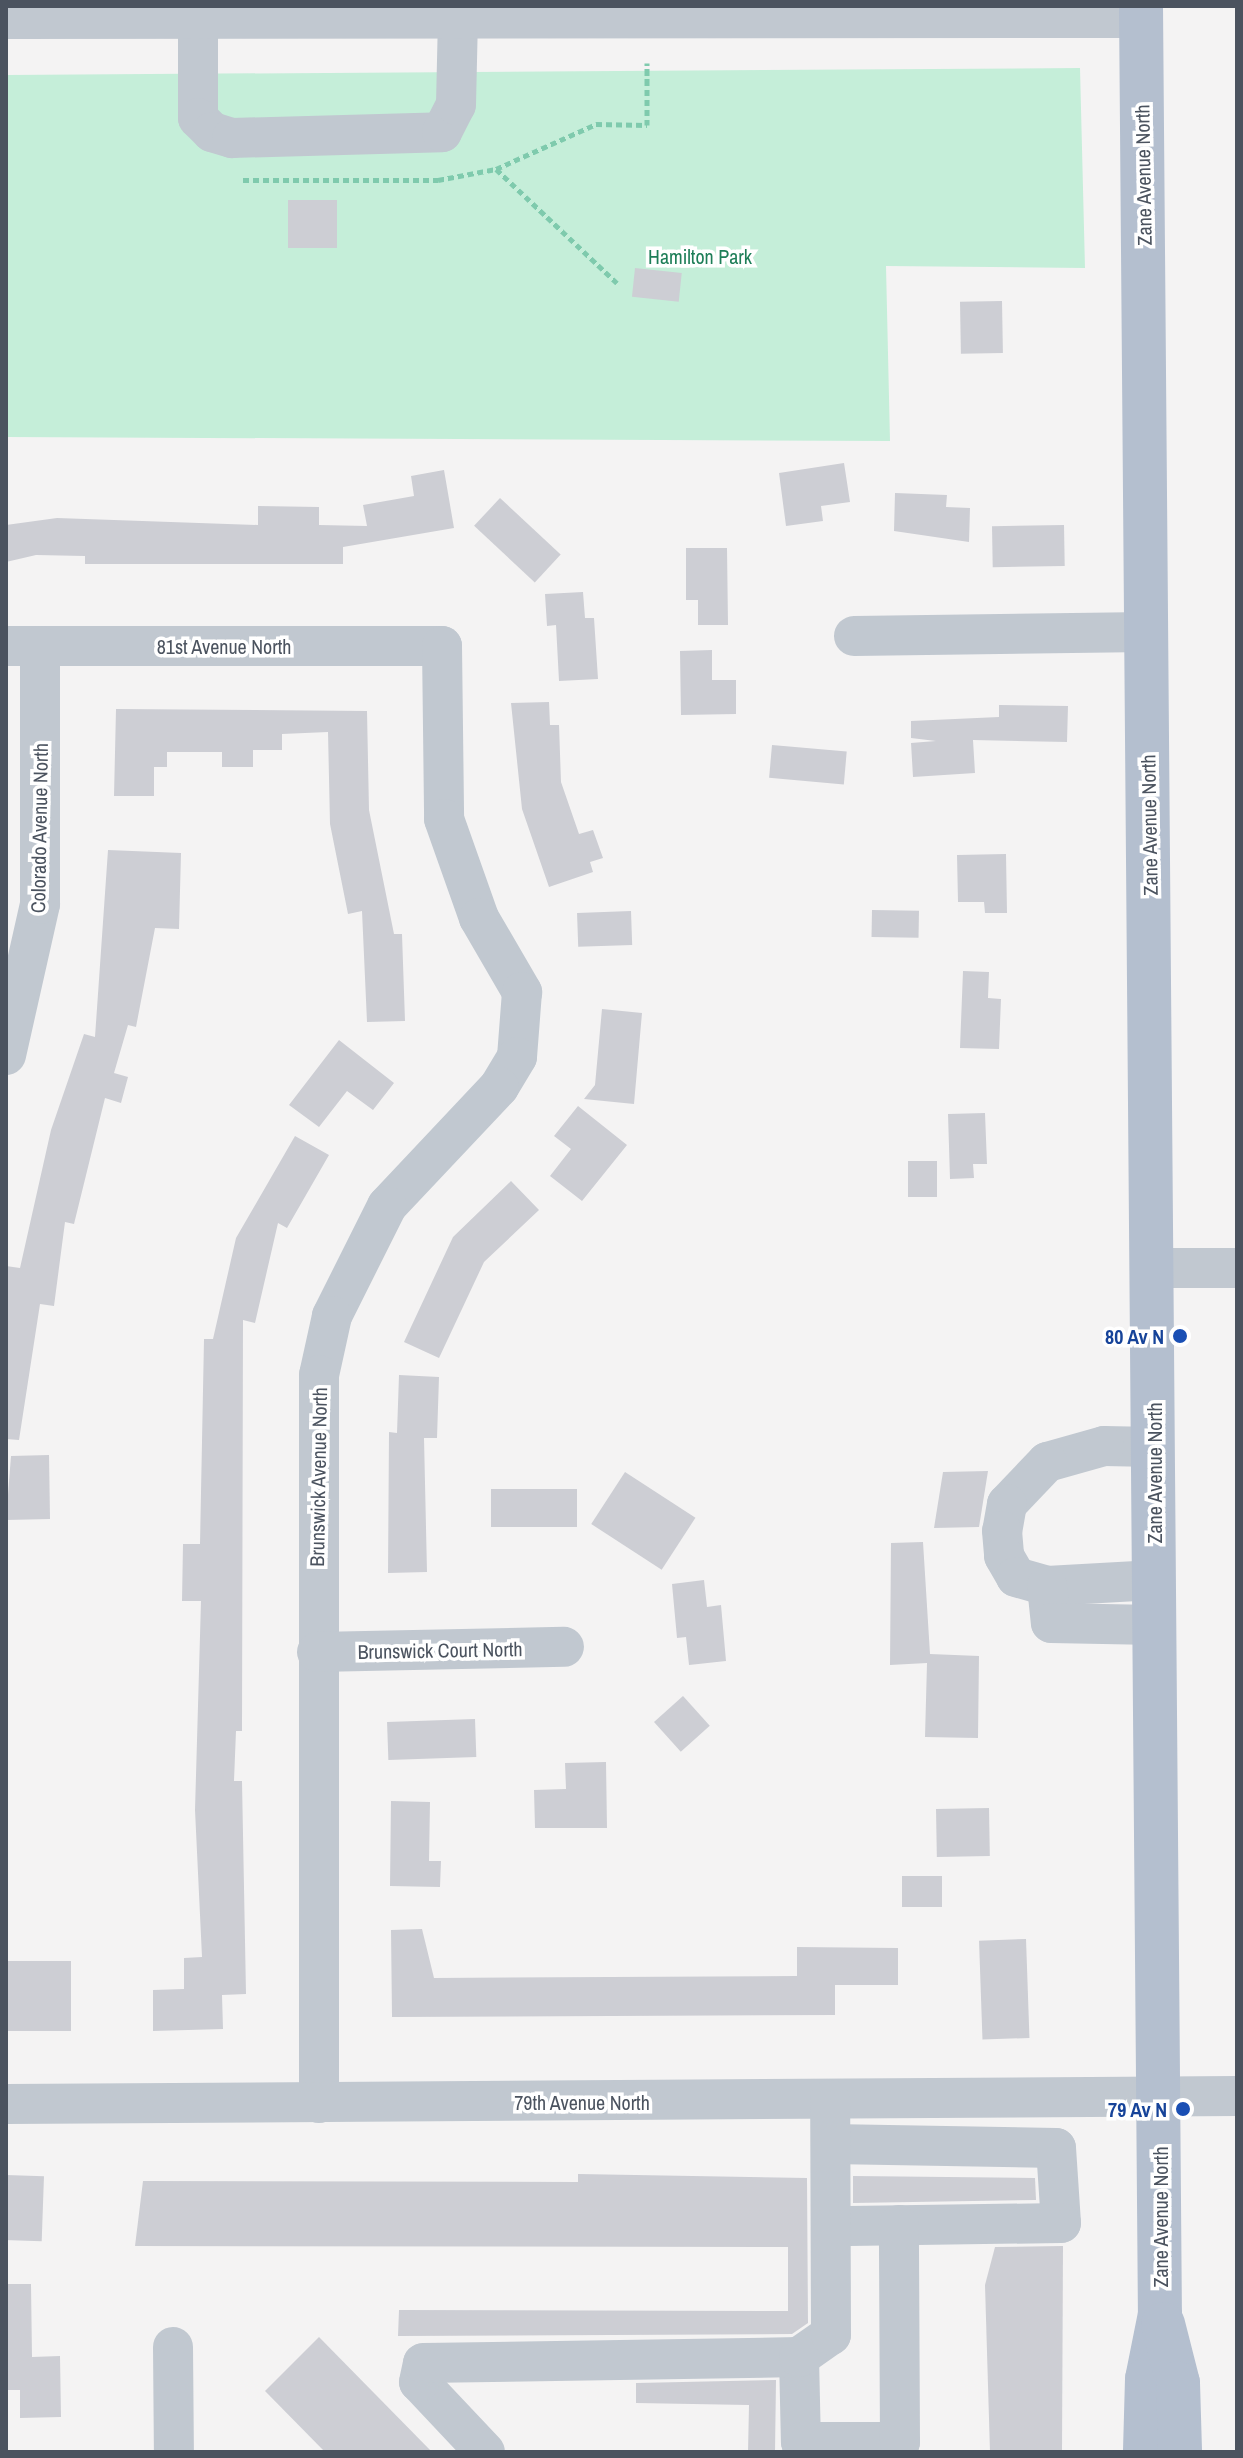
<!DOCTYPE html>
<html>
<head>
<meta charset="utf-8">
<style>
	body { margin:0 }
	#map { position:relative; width:1243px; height:2458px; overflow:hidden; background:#f4f3f3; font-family:"Archivo Narrow",sans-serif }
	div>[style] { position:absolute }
	.green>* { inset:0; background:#c5eed9 }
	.building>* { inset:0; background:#cdced4; transform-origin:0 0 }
	.path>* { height:5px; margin-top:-2.5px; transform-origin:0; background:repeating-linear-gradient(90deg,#7fcaad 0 6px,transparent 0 10px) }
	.minor>* { height:40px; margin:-20px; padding:0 20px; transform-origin:20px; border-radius:20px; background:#c1c8d0 }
	.major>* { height:44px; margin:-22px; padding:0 22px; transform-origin:22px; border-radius:22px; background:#b4bfcf }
	.dots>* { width:22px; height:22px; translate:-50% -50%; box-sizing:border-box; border:4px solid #fff; border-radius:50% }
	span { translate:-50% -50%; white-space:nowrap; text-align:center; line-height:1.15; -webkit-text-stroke:7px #fff; paint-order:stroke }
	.street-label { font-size:20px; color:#4b535f }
	.park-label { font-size:20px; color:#1e7e58 }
	.transit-label { font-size:20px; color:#164399; font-weight:700 }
	.right { translate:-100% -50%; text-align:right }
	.frame { position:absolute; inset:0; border:8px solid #4b535f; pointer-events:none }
</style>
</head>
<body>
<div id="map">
	<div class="green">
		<div style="clip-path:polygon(1080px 68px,1085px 268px,886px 266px,890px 441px,6px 437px,6px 75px)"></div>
	</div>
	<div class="building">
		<div style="left:288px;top:200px;width:49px;height:48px"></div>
		<div style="left:635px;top:268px;width:47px;height:29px;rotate:6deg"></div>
		<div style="left:1002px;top:301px;width:52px;height:42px;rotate:89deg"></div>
		<div style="clip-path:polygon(844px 463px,850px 502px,821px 506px,823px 521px,786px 526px,779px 473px)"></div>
		<div style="clip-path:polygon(444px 470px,454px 528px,343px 547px,343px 564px,85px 564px,85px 556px,36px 555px,6px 562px,6px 525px,57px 518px,258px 525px,258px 506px,319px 507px,319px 525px,367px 526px,363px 505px,414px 496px,411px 476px)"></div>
		<div style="clip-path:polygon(895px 493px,947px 495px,946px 507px,970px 508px,969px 542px,894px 531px)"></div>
		<div style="left:500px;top:498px;width:83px;height:38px;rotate:43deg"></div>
		<div style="left:1064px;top:525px;width:41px;height:72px;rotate:89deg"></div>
		<div style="clip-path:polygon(686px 548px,727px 548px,728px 625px,698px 625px,698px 600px,686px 600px)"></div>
		<div style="clip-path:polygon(583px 592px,585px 618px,594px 618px,598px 679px,559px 681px,556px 625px,547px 626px,545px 594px)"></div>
		<div style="clip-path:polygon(712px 650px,712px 680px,736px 680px,736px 714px,681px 715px,680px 651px)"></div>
		<div style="clip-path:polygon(549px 702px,550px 725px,559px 725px,561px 782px,579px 834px,593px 830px,603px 858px,590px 862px,593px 872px,549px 887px,522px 809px,511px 703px)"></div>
		<div style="clip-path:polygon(999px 705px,1068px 706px,1067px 742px,973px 740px,975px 773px,913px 777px,911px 743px,936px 741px,911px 738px,911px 721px,999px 717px)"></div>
		<div style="clip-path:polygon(116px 709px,367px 711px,369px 810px,394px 934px,402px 934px,405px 1021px,367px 1022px,362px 911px,348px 914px,330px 824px,328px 732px,282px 734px,282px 750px,253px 750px,253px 767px,222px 767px,222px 752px,167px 752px,167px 767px,154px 767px,154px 796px,114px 796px)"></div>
		<div style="left:772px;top:745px;width:75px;height:33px;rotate:5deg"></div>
		<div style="clip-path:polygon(108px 850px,181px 853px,179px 929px,155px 928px,136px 1027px,128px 1025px,114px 1073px,128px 1077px,121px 1103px,105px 1098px,74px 1224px,65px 1222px,54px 1306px,40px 1304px,19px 1440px,6px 1439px,6px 1266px,20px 1268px,51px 1130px,84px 1034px,95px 1037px)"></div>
		<div style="clip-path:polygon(1006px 854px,1007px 913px,985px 913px,984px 902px,958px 902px,957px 855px)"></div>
		<div style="left:872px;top:910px;width:47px;height:27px;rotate:1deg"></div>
		<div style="left:631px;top:911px;width:34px;height:54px;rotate:88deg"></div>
		<div style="clip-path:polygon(963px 971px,989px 972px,988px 998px,1001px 999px,999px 1049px,960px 1048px)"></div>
		<div style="clip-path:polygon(602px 1009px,642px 1013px,634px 1104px,584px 1099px,595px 1085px)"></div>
		<div style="clip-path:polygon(339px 1040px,394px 1083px,373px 1110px,347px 1091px,319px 1127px,289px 1105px)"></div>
		<div style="clip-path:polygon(578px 1106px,627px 1145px,582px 1201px,550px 1176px,571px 1149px,554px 1136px)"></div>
		<div style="clip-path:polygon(985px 1113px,987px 1164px,973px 1164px,974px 1178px,950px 1179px,948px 1114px)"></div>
		<div style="clip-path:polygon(295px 1136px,329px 1155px,287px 1228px,278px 1223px,255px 1323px,243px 1320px,242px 1731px,236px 1731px,234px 1781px,242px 1781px,246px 1994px,222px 1995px,223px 2029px,153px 2031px,153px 1990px,184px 1989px,184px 1958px,202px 1957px,195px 1810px,201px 1601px,182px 1601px,183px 1544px,200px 1544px,204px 1339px,213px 1339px,236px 1238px)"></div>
		<div style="left:908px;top:1161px;width:29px;height:36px"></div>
		<div style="clip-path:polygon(511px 1181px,539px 1210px,484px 1262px,439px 1358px,404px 1342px,453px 1237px)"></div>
		<div style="clip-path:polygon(399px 1375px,439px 1377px,437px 1438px,424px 1438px,427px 1572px,388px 1573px,389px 1432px,397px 1433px)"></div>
		<div style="clip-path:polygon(49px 1455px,50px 1519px,6px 1520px,11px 1456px)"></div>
		<div style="clip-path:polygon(988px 1471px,979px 1527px,934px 1528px,943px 1472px)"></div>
		<div style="left:625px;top:1472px;width:84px;height:62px;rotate:33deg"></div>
		<div style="left:577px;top:1489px;width:38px;height:86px;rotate:90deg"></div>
		<div style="clip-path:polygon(923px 1542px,930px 1654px,979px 1656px,978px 1738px,925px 1737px,927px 1663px,890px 1665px,891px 1543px)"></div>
		<div style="clip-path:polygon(704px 1580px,707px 1607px,721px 1605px,726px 1661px,689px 1665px,686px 1637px,677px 1638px,672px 1584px)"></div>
		<div style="left:683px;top:1696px;width:40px;height:39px;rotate:48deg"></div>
		<div style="left:475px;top:1719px;width:38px;height:88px;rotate:88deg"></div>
		<div style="clip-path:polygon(606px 1762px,607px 1828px,535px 1828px,534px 1790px,566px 1789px,565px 1763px)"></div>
		<div style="clip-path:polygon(391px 1801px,430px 1802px,429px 1861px,441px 1861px,440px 1887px,390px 1886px)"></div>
		<div style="left:989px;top:1808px;width:48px;height:53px;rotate:89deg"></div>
		<div style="left:902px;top:1876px;width:40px;height:31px"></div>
		<div style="clip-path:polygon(422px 1929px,434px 1978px,797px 1976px,797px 1947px,898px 1948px,898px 1985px,835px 1985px,835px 2015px,392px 2017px,391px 1930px)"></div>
		<div style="left:1026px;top:1939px;width:99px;height:47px;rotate:88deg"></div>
		<div style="left:6px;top:1961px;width:65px;height:70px"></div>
		<div style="clip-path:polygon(578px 2174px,807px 2178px,808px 2323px,792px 2334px,398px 2336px,399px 2310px,788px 2311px,788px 2247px,135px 2246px,143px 2181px,578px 2182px)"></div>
		<div style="left:6px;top:2175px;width:38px;height:65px;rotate:2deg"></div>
		<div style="clip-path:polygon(853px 2176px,1035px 2178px,1036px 2200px,853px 2203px)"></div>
		<div style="clip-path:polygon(1063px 2246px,1062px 2452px,990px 2452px,985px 2285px,995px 2247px)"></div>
		<div style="clip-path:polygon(6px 2284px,31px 2284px,32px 2357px,60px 2356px,61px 2417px,20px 2418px,20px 2390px,6px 2390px)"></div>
		<div style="clip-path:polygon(319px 2337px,432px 2452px,325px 2452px,265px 2391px)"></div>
		<div style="clip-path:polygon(776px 2380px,775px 2452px,748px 2452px,749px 2405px,636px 2403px,636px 2383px)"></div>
	</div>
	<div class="path">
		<div style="left:243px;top:180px;width:195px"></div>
		<div style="left:438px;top:180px;width:59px;rotate:-10.7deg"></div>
		<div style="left:617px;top:283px;width:166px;rotate:-136.7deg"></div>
		<div style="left:496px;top:169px;width:110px;rotate:-24.2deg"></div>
		<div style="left:596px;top:124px;width:51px;rotate:1.1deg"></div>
		<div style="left:647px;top:125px;width:62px;rotate:-90deg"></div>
	</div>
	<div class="minor">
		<div style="left:198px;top:6px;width:112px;rotate:90deg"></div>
		<div style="left:198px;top:118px;width:20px;rotate:45deg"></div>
		<div style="left:212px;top:132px;width:21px;rotate:17deg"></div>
		<div style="left:232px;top:138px;width:210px;rotate:-1.6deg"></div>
		<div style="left:442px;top:132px;width:30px;rotate:-63deg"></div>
		<div style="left:456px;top:105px;width:87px;rotate:-88.7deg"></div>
		<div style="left:6px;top:19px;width:1135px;rotate:-0.05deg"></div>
		<div style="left:854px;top:636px;width:293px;rotate:-0.8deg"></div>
		<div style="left:6px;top:646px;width:436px"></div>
		<div style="left:442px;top:646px;width:173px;rotate:89.3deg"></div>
		<div style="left:444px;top:819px;width:105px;rotate:70.5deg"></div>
		<div style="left:479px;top:918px;width:86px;rotate:59.8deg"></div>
		<div style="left:522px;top:992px;width:65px;rotate:94.4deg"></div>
		<div style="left:517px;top:1057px;width:35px;rotate:121deg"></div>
		<div style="left:499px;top:1087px;width:163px;rotate:133.3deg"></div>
		<div style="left:387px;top:1206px;width:123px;rotate:116.6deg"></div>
		<div style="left:332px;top:1316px;width:60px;rotate:102.4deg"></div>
		<div style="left:319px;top:1375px;width:728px;rotate:90deg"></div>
		<div style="left:6px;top:1055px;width:155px;rotate:-77.3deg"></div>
		<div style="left:40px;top:904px;width:258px;rotate:-90deg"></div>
		<div style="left:1153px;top:1268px;width:84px"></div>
		<div style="left:1154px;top:1447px;width:50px;rotate:-178.9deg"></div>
		<div style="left:1104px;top:1446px;width:59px;rotate:164.3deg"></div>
		<div style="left:1047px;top:1462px;width:58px;rotate:133.6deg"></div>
		<div style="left:1007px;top:1504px;width:27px;rotate:100deg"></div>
		<div style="left:1002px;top:1531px;width:25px;rotate:85deg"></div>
		<div style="left:1004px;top:1556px;width:24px;rotate:60deg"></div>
		<div style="left:1016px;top:1577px;width:32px;rotate:16deg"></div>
		<div style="left:1047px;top:1586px;width:108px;rotate:-3.2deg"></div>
		<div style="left:1047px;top:1586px;width:37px;rotate:84deg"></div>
		<div style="left:1051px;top:1623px;width:104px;rotate:1.1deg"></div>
		<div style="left:317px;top:1652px;width:247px;rotate:-1.2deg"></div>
		<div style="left:6px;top:2104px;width:1231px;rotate:-0.37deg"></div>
		<div style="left:831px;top:2144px;width:225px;rotate:1deg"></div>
		<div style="left:1056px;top:2148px;width:75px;rotate:86.2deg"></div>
		<div style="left:1061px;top:2223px;width:229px;rotate:179.2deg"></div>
		<div style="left:173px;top:2347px;width:105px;rotate:89.5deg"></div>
		<div style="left:799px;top:2357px;width:85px;rotate:88.7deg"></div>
		<div style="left:801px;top:2442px;width:99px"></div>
		<div style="left:900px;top:2442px;width:217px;rotate:-90.3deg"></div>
		<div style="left:485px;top:2452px;width:96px;rotate:-133.3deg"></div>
		<div style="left:419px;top:2382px;width:19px;rotate:-78deg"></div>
		<div style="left:423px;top:2363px;width:376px;rotate:-0.9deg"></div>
		<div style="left:799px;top:2357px;width:39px;rotate:-35deg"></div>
		<div style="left:831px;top:2335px;width:235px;rotate:-90.2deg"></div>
	</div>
	<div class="major">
		<div style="left:1141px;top:6px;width:2308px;rotate:89.53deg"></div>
		<div style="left:1160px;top:2314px;width:66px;rotate:101.3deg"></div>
		<div style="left:1147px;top:2379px;width:73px;rotate:91.6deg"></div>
		<div style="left:1163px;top:2324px;width:61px;rotate:75.7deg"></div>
		<div style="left:1178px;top:2383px;width:69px;rotate:88.3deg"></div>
	</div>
	<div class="dots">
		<div style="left:1180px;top:1336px;background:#1a4fb4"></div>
		<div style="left:1183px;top:2109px;background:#1a4fb4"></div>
	</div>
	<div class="street-label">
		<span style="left:1143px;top:175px;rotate:-91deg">Zane Avenue North</span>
		<span style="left:224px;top:646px">81st Avenue North</span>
		<span style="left:1149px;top:825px;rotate:-91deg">Zane Avenue North</span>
		<span style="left:39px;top:828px;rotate:-89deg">Colorado Avenue North</span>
		<span style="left:1154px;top:1473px;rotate:-90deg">Zane Avenue North</span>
		<span style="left:318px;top:1477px;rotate:-89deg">Brunswick Avenue North</span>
		<span style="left:440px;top:1650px;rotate:-1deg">Brunswick Court North</span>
		<span style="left:582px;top:2102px">79th Avenue North</span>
		<span style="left:1160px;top:2217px;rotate:-90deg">Zane Avenue North</span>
	</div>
	<div class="park-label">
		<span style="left:700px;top:256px">Hamilton Park</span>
	</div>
	<div class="transit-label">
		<span class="right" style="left:1164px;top:1336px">80 Av N</span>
		<span class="right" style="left:1167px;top:2109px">79 Av N</span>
	</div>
	<div class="frame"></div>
</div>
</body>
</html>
